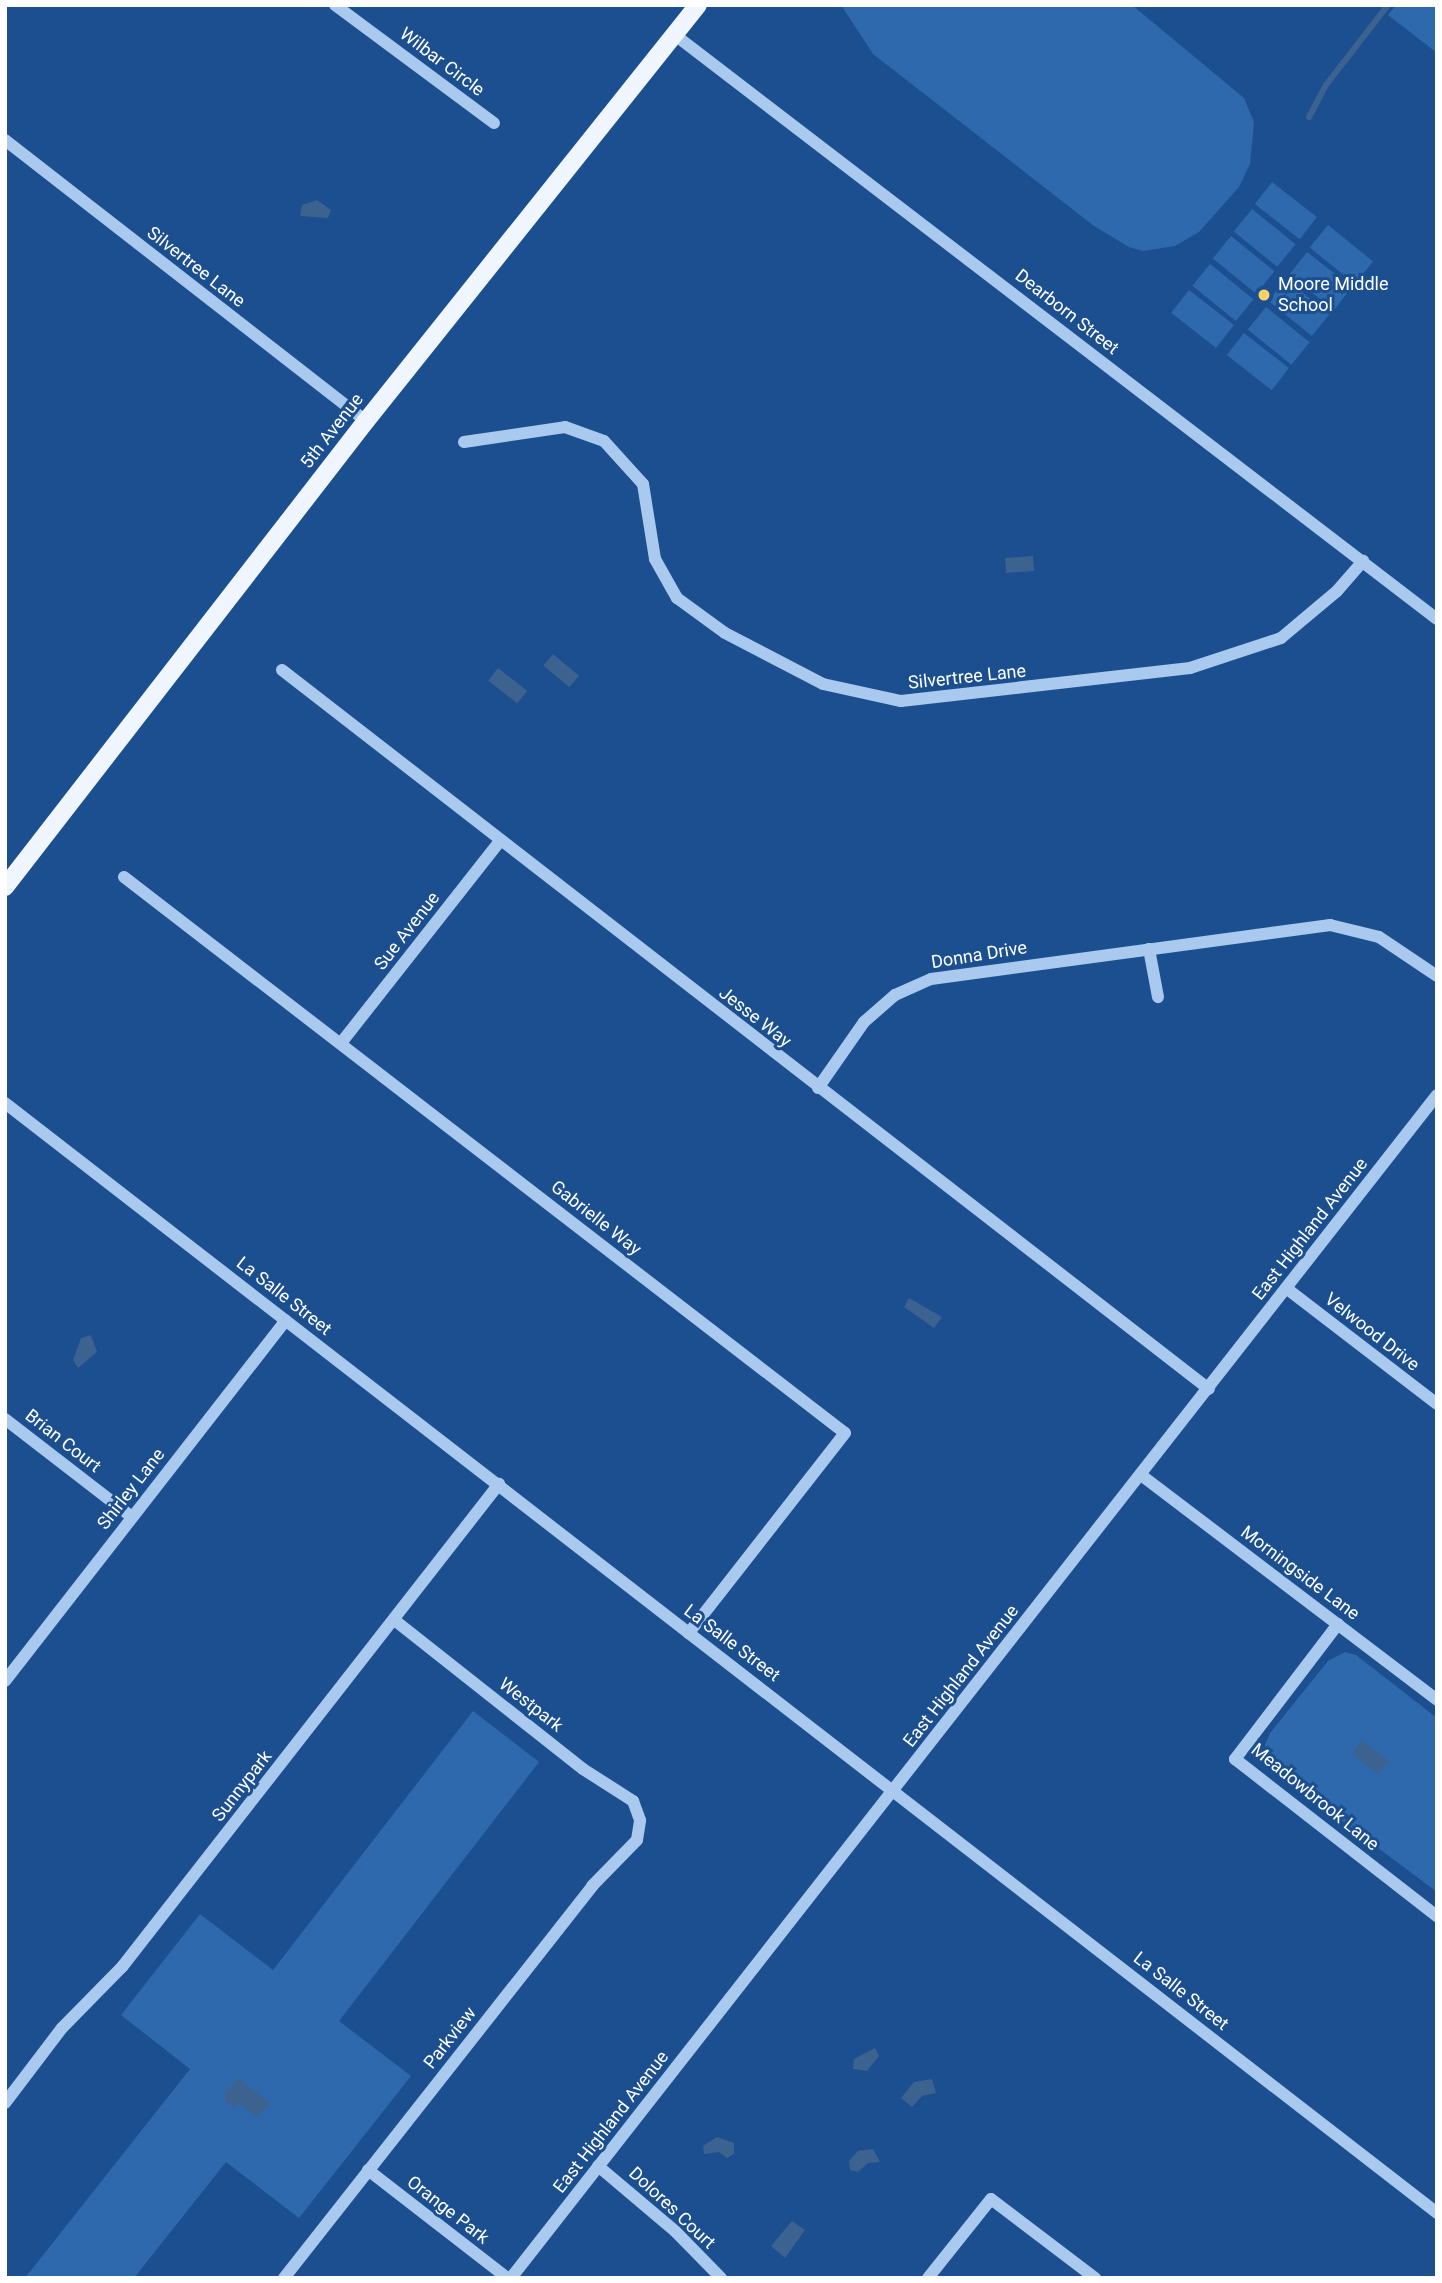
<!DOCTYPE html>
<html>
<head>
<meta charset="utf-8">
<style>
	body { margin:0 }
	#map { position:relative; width:1442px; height:2283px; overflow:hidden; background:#1b4f8f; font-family:Roboto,sans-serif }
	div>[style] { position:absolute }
	.green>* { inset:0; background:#2e69ad; transform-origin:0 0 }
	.water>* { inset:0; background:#3c6290; transform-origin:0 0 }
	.stream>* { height:6px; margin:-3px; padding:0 3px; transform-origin:3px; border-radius:3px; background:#3c6290 }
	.minor>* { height:12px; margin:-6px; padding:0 6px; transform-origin:6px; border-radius:6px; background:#a9c9ee }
	.major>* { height:18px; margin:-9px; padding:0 9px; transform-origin:9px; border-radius:9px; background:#f0f6ff }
	.dots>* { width:19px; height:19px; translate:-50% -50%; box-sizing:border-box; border:4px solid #1b4f8f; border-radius:50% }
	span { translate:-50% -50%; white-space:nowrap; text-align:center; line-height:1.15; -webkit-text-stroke:6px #1b4f8f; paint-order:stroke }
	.street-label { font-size:18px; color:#fff }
	.poi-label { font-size:18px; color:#fff }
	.left { translate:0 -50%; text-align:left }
	.frame { position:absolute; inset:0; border:7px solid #fff; pointer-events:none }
</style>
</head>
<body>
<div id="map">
	<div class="green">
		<div style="clip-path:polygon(841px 5px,1132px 5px,1244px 98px,1254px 122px,1250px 164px,1239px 187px,1199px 232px,1175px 246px,1143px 251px,1129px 247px,1094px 226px,873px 54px)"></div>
		<div style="clip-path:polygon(1396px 5px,1437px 5px,1437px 53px,1388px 15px)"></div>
		<div style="left:1272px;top:182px;width:57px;height:28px;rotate:38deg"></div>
		<div style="left:1252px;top:209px;width:56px;height:29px;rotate:39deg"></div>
		<div style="left:1328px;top:225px;width:58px;height:29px;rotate:39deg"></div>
		<div style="left:1231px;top:236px;width:56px;height:29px;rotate:39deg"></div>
		<div style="left:1307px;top:252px;width:57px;height:29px;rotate:38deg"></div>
		<div style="left:1210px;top:264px;width:56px;height:28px;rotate:39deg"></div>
		<div style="left:1286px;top:279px;width:56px;height:28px;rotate:39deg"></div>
		<div style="left:1189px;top:290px;width:57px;height:29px;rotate:38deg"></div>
		<div style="left:1266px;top:307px;width:56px;height:29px;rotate:39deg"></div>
		<div style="left:1244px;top:333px;width:57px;height:28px;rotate:38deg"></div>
		<div style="clip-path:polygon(1345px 1652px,1356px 1655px,1437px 1718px,1437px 1892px,1278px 1773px,1268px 1758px,1265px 1745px,1270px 1733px,1328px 1661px)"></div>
		<div style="clip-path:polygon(473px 1711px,539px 1762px,339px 2021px,411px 2076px,299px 2218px,226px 2162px,134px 2278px,25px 2278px,190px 2069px,121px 2015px,200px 1914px,273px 1970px)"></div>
	</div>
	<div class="water">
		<div style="clip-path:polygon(317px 200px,331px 210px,328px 218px,300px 216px,302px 205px)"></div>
		<div style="left:1033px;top:556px;width:15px;height:28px;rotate:86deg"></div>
		<div style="left:553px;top:654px;width:34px;height:15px;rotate:40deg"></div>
		<div style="left:498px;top:668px;width:37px;height:16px;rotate:38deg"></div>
		<div style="clip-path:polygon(909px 1298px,942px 1317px,934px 1328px,904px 1307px)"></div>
		<div style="clip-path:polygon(91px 1335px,97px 1352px,78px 1368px,73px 1360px,81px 1338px)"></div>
		<div style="left:1362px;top:1740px;width:34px;height:17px;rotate:38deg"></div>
		<div style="clip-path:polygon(875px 2048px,879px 2056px,867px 2071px,853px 2069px,854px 2059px)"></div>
		<div style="clip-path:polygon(238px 2078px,270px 2103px,257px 2118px,238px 2103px,234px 2108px,225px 2101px,225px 2093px)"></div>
		<div style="clip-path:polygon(932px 2079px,936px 2093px,922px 2096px,912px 2107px,901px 2098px,914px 2082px)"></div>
		<div style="clip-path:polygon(717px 2137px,734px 2143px,734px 2154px,727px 2158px,719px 2152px,704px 2154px,703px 2146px)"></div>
		<div style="clip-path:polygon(873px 2149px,880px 2162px,868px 2163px,858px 2172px,850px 2170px,849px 2161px,858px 2151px)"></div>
		<div style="clip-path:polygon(792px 2221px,805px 2230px,785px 2258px,771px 2246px)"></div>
	</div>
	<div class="stream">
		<div style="left:1309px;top:117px;width:36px;rotate:-62deg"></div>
		<div style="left:1326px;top:85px;width:101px;rotate:-52.2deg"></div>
	</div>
	<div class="minor">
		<div style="left:335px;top:5px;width:198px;rotate:36.6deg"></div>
		<div style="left:675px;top:35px;width:960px;rotate:37.47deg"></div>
		<div style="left:5px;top:140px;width:457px;rotate:37.9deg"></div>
		<div style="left:464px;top:442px;width:102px;rotate:-8.4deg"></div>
		<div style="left:565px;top:427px;width:41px;rotate:19.7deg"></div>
		<div style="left:604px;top:441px;width:58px;rotate:47.8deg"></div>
		<div style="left:643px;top:484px;width:76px;rotate:80.9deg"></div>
		<div style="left:655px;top:559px;width:45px;rotate:60.6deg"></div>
		<div style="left:677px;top:598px;width:59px;rotate:36.1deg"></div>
		<div style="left:725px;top:633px;width:110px;rotate:27.5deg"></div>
		<div style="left:823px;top:684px;width:80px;rotate:12.3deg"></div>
		<div style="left:901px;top:701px;width:291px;rotate:-6.5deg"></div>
		<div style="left:1190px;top:668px;width:96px;rotate:-18.2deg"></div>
		<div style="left:1281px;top:638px;width:73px;rotate:-40deg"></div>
		<div style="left:1337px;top:591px;width:40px;rotate:-49deg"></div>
		<div style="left:282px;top:670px;width:1173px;rotate:37.8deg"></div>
		<div style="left:124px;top:877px;width:910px;rotate:37.64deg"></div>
		<div style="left:845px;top:1433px;width:254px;rotate:128deg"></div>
		<div style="left:1149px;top:949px;width:49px;rotate:79.4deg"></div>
		<div style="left:341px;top:1043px;width:258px;rotate:-51.8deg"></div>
		<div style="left:818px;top:1088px;width:80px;rotate:-55.1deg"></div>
		<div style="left:864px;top:1022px;width:41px;rotate:-41.1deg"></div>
		<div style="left:895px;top:995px;width:39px;rotate:-24deg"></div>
		<div style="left:931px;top:979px;width:403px;rotate:-7.7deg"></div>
		<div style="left:1330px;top:925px;width:50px;rotate:13.8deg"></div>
		<div style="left:1379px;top:937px;width:70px;rotate:33.9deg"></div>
		<div style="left:5px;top:1103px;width:1812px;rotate:37.78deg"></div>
		<div style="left:1286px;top:1288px;width:190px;rotate:37.5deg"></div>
		<div style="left:5px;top:1419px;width:160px;rotate:37.7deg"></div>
		<div style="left:1141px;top:1475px;width:372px;rotate:37.2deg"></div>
		<div style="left:1338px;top:1624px;width:170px;rotate:127.3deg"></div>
		<div style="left:1235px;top:1759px;width:256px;rotate:37.9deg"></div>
		<div style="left:5px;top:1681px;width:457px;rotate:-52.1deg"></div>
		<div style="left:5px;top:2103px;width:94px;rotate:-52.8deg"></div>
		<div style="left:62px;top:2028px;width:86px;rotate:-45.5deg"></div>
		<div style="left:122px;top:1967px;width:613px;rotate:-52.03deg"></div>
		<div style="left:598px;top:2166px;width:101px;rotate:40.2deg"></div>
		<div style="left:675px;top:2231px;width:66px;rotate:45.6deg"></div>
		<div style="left:368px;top:2170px;width:176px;rotate:37.8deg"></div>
		<div style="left:284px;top:2278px;width:499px;rotate:-51.8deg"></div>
		<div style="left:592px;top:1886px;width:64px;rotate:-45.6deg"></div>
		<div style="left:637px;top:1840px;width:20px;rotate:-81deg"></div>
		<div style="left:640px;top:1820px;width:20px;rotate:-110deg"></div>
		<div style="left:633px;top:1801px;width:59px;rotate:-147.4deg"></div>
		<div style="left:583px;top:1769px;width:241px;rotate:-141.7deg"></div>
		<div style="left:511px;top:2278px;width:1502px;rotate:-51.95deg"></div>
		<div style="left:928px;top:2278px;width:101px;rotate:-51.4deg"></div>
		<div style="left:991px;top:2199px;width:131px;rotate:37.2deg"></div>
	</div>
	<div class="major">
		<div style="left:5px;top:887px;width:589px;rotate:-52.24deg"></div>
		<div style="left:366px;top:421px;width:532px;rotate:-51.41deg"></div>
	</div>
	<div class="dots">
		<div style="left:1264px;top:295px;background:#ffd166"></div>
	</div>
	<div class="street-label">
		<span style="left:442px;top:62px;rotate:37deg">Wilbar Circle</span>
		<span style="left:196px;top:267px;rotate:38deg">Silvertree Lane</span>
		<span style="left:1067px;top:312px;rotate:38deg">Dearborn Street</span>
		<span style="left:332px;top:431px;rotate:-52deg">5th Avenue</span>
		<span style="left:967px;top:677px;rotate:-6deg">Silvertree Lane</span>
		<span style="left:407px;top:931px;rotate:-52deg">Sue Avenue</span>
		<span style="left:979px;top:955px;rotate:-9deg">Donna Drive</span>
		<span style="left:755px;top:1017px;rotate:38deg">Jesse Way</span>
		<span style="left:596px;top:1218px;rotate:38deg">Gabrielle Way</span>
		<span style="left:1310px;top:1229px;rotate:-52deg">East Highland Avenue</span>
		<span style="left:284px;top:1296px;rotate:38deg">La Salle Street</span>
		<span style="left:1372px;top:1332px;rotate:38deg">Velwood Drive</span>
		<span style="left:63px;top:1441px;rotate:38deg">Brian Court</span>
		<span style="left:131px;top:1489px;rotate:-52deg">Shirley Lane</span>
		<span style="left:1300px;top:1573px;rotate:37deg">Morningside Lane</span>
		<span style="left:732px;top:1643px;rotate:37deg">La Salle Street</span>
		<span style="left:961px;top:1676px;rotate:-52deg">East Highland Avenue</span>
		<span style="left:531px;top:1705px;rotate:38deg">Westpark</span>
		<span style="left:242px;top:1786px;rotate:-52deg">Sunnypark</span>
		<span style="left:1315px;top:1797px;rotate:39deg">Meadowbrook Lane</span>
		<span style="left:1181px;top:1991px;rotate:38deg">La Salle Street</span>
		<span style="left:450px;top:2038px;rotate:-52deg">Parkview</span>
		<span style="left:611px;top:2122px;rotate:-52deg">East Highland Avenue</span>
		<span style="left:672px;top:2208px;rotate:43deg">Dolores Court</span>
		<span style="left:448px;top:2210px;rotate:38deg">Orange Park</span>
	</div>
	<div class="poi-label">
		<span class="left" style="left:1278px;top:295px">Moore Middle<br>School</span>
	</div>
	<div class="frame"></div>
</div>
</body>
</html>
